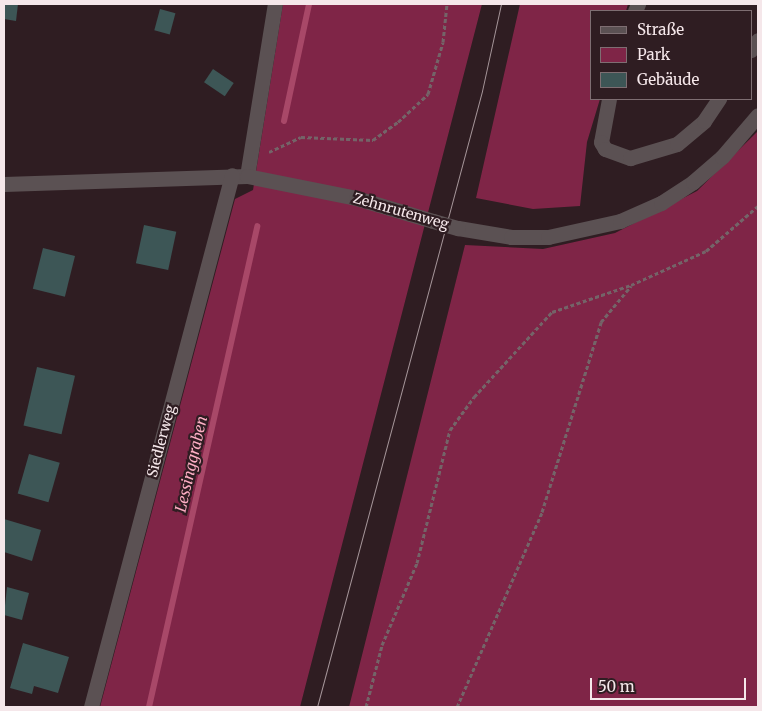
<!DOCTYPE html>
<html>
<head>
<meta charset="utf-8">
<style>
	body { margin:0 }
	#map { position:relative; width:762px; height:711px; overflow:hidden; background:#2f1d22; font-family:Merriweather,serif }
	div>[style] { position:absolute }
	.green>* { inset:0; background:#7f2547 }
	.stream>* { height:6px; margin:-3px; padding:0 3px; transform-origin:3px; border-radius:3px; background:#a84868 }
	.building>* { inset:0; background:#3d5656; transform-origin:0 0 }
	.path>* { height:3px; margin-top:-1.5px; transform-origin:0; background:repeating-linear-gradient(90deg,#746468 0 4px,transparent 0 6.5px) }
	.minor>* { height:15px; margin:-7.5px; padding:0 7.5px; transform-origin:7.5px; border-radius:7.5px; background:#5b5153 }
	.tram>* { height:1px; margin:-0.5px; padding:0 0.5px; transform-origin:0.5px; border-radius:0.5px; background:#a59599 }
	.minor-bridge>* { height:15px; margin:-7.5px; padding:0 7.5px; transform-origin:7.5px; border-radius:7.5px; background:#5b5153 }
	span { translate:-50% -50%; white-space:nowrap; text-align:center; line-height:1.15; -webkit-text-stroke:4.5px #2f1d22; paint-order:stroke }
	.street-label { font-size:14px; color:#f5e7ea }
	.water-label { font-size:15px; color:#fdaec4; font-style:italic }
	.frame { position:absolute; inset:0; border:5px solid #f5e7ea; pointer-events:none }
	.legend { position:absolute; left:590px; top:10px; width:162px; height:90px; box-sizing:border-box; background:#2f1d22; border:1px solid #7e6e72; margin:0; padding:6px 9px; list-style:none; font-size:15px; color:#f5e7ea }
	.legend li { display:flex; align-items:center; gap:10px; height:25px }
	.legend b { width:25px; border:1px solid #7e6e72 }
	.scale { position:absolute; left:590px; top:678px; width:156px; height:22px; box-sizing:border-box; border:2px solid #f5e7ea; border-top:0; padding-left:6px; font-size:15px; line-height:18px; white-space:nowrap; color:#f5e7ea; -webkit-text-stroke:4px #2f1d22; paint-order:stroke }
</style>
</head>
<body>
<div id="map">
	<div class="green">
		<div style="clip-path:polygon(283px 4px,482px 4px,300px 707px,100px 707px,235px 199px,253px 190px)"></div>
		<div style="clip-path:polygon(520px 4px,628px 4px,626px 11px,591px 11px,591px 99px,600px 99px,587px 142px,580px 206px,533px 209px,476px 198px)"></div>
		<div style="clip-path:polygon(758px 131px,758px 707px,349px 707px,465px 245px,543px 249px,615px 233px,697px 191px)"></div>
	</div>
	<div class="stream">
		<div style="left:284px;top:121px;width:120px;rotate:-77.9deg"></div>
		<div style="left:149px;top:707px;width:493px;rotate:-77.3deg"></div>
	</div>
	<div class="building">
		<div style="clip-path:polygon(4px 4px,18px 4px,16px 21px,4px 19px)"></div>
		<div style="left:160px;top:9px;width:16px;height:22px;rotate:15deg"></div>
		<div style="left:213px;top:69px;width:25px;height:16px;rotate:34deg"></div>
		<div style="left:144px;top:225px;width:33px;height:39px;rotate:12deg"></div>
		<div style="left:43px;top:248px;width:33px;height:42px;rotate:14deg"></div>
		<div style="left:37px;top:367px;width:39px;height:60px;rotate:13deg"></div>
		<div style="left:29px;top:454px;width:32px;height:41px;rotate:16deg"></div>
		<div style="clip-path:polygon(4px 519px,41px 530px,32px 561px,4px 552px)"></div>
		<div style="clip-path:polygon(7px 587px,29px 593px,22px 620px,4px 615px)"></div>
		<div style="clip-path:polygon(23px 643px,69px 657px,58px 693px,34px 686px,32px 694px,10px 688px)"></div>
	</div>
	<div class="path">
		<div style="left:269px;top:152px;width:35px;rotate:-25deg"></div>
		<div style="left:301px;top:137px;width:72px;rotate:2.4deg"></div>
		<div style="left:373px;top:140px;width:31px;rotate:-36deg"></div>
		<div style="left:398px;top:122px;width:41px;rotate:-43deg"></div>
		<div style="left:428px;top:94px;width:54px;rotate:-73.9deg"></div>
		<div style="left:443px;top:42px;width:38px;rotate:-84deg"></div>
		<div style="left:366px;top:707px;width:64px;rotate:-75.5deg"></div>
		<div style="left:382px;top:645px;width:89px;rotate:-66.9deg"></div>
		<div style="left:417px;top:563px;width:137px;rotate:-76.1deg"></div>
		<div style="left:450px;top:430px;width:41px;rotate:-54deg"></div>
		<div style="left:474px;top:397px;width:115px;rotate:-47.5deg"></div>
		<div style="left:552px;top:312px;width:83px;rotate:-18.9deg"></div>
		<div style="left:631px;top:285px;width:82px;rotate:-24.4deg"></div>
		<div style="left:706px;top:251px;width:69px;rotate:-40.9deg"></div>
		<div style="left:457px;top:707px;width:213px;rotate:-66.4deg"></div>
		<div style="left:542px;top:512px;width:199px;rotate:-72.7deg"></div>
		<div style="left:601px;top:322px;width:47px;rotate:-50.2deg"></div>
	</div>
	<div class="minor">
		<div style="left:635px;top:11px;width:8px;rotate:-67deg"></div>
		<div style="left:751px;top:50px;width:12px;rotate:-55deg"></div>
		<div style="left:609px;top:99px;width:44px;rotate:100.5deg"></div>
		<div style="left:601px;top:142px;width:8px;rotate:60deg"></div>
		<div style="left:605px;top:149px;width:27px;rotate:20deg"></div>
		<div style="left:630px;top:158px;width:49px;rotate:-16.6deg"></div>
		<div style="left:677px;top:144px;width:35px;rotate:-40deg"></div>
		<div style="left:704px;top:121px;width:27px;rotate:-56deg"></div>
		<div style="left:247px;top:176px;width:174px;rotate:-80.8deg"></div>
		<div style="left:4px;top:184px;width:243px;rotate:-1.9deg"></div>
		<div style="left:247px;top:176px;width:111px;rotate:11.4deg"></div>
		<div style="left:356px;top:198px;width:80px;rotate:16.6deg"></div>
		<div style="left:458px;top:228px;width:54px;rotate:9.6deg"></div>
		<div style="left:511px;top:237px;width:37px"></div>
		<div style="left:548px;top:237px;width:74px;rotate:-12.5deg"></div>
		<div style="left:620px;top:221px;width:45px;rotate:-23.7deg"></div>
		<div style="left:661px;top:203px;width:38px;rotate:-33deg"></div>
		<div style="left:693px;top:182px;width:38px;rotate:-41deg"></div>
		<div style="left:722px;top:157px;width:55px;rotate:-49.4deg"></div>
		<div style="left:91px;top:707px;width:550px;rotate:-75.16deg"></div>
	</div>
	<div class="tram">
		<div style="left:317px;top:707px;width:638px;rotate:-75deg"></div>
		<div style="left:482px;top:91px;width:89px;rotate:-77.7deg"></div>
	</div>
	<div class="minor-bridge">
		<div style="left:433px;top:221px;width:26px;rotate:16deg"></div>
	</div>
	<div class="street-label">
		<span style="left:401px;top:211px;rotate:16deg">Zehnrutenweg</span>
		<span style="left:161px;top:441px;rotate:-75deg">Siedlerweg</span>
	</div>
	<div class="water-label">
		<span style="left:191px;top:464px;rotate:-77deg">Lessinggraben</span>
	</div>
	<div class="frame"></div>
	<ul class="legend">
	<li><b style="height:6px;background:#5b5153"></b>Straße</li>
	<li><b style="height:14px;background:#7f2547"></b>Park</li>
	<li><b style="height:14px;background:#3d5656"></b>Gebäude</li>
	</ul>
	<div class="scale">50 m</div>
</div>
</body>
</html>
